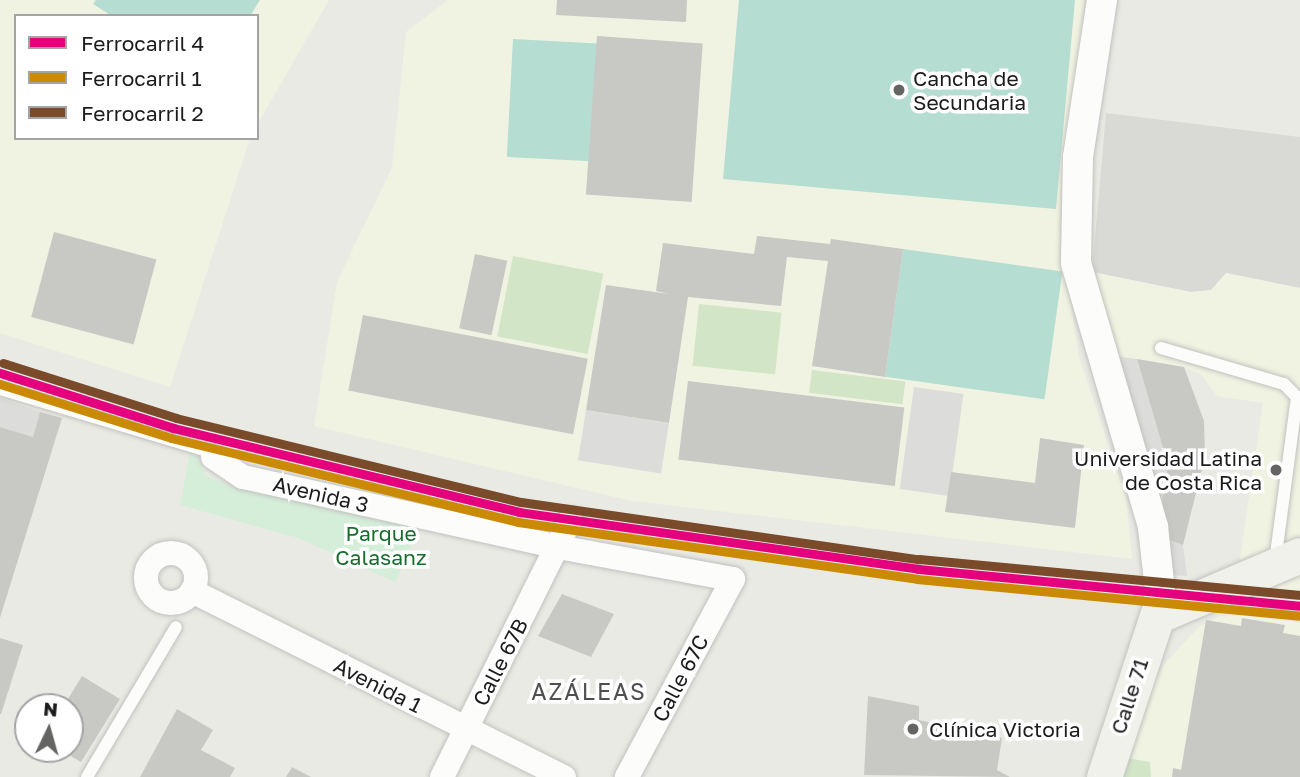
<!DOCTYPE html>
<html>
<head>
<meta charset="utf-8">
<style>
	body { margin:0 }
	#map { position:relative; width:1300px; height:777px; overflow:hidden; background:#eaeae5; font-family:"Golos Text",sans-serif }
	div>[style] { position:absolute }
	.residential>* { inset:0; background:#d9d9d6 }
	.education>* { inset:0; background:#f0f3e1 }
	.grass>* { inset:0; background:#d2e5c7; transform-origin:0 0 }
	.park>* { inset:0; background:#d5eed9 }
	.pitch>* { inset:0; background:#b5ddd2; transform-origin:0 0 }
	.parking>* { inset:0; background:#dcdcda; transform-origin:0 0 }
	.building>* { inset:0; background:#c8c8c5; transform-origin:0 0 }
	.roads { filter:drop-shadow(0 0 2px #c1c1bf) drop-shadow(0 0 2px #c1c1bf) }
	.service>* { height:12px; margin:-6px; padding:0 6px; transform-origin:6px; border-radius:6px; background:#fcfcfb }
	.minor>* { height:24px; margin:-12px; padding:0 12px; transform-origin:12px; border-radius:12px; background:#fcfcfb }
	.minor>.ring { margin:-12px; padding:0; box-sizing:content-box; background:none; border:24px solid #fcfcfb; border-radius:50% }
	.tertiary>* { height:30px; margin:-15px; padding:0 15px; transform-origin:15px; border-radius:15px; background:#fcfcfb }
	.secondary>* { height:35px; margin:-17.5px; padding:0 17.5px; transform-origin:17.5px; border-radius:17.5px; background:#f0f1ea }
	.rail-1>* { height:9px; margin:-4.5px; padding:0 4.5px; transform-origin:4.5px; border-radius:4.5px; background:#e5007d }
	.rail-2>* { height:9px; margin:-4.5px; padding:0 4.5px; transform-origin:4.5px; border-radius:4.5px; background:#cb8a06 }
	.rail-3>* { height:9px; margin:-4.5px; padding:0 4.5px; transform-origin:4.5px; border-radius:4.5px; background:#7a4b2a }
	.dots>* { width:19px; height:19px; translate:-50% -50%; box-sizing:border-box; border:4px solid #fff; border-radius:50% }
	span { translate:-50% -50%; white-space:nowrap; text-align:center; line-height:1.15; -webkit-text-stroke:7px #fff; paint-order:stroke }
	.poi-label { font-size:21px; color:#1c1c1c }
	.left { translate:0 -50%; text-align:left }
	.right { translate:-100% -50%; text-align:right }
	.street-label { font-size:21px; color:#1c1c1c }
	.park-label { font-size:21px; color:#186c2e }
	.neighbourhood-label { font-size:23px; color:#4f4f4f; letter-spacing:2px }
	.legend { position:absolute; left:14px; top:14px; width:245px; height:126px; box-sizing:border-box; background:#fff; border:2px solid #a4a4a4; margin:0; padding:9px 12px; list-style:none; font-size:21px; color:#1c1c1c }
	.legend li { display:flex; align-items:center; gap:14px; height:35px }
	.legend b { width:35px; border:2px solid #a4a4a4 }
	.north { position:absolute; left:14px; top:693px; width:70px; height:70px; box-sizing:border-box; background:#fff; border:2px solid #a4a4a4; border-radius:50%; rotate:5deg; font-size:19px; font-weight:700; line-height:28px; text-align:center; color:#1c1c1c }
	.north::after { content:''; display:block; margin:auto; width:24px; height:32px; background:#646462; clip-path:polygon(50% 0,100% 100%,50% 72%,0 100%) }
</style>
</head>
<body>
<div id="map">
	<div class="residential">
		<div style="clip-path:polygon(1106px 113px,1300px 137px,1300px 288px,1226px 273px,1211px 290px,1191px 292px,1092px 272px)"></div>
	</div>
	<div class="education">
		<div style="clip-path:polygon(0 0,329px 0,257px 125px,257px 16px,16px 16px,16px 138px,250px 138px,170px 387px,0 333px)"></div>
		<div style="clip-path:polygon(448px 0,1085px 0,1059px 225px,1079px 357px,1126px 499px,1132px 559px,632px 501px,314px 426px,337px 282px,392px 168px,406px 32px)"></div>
		<div style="clip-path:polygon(1092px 272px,1191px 292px,1211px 290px,1226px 273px,1300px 288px,1300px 537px,1239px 565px,1263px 403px,1217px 396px,1201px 374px,1184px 367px,1113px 356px)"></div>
		<div style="clip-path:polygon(1300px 570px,1300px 594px,1256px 589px)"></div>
		<div style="clip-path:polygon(1248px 615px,1300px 623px,1300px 777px,1122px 777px,1151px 687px,1166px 662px,1200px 626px,1221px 616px)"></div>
	</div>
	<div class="grass">
		<div style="left:513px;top:256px;width:92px;height:82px;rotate:11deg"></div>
		<div style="left:699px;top:304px;width:83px;height:62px;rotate:6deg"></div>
		<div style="left:812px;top:370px;width:94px;height:23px;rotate:7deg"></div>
		<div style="clip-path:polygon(1127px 758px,1150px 762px,1151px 777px,1120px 777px)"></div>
	</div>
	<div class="park">
		<div style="clip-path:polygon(190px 452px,198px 454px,205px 475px,236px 488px,421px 525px,395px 582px,298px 538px,180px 505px)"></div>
	</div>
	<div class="pitch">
		<div style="clip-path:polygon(96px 0,260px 0,250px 16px,112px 16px,93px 4px)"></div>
		<div style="clip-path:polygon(739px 0,1075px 0,1056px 209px,723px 179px)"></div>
		<div style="left:513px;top:39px;width:84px;height:118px;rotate:3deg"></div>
		<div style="left:903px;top:249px;width:161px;height:129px;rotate:8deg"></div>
	</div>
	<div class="parking">
		<div style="clip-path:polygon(1113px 356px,1137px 359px,1168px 465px,1162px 504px,1165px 539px,1183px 545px,1187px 576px,1173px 575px)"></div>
		<div style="left:914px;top:387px;width:50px;height:103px;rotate:8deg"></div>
		<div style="clip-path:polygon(0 398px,40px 412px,33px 437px,0 427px)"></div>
		<div style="left:586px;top:410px;width:84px;height:51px;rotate:9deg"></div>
	</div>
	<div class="building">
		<div style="clip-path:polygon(557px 0,687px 0,686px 22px,556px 15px)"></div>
		<div style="left:597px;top:36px;width:106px;height:159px;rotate:4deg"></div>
		<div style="left:54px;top:232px;width:106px;height:88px;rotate:15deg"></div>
		<div style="clip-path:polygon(757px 236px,830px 244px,831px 239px,903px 249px,885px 377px,812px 366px,828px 261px,787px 257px,781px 306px,688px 297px,669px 423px,586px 410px,606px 285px,669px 294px,656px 291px,663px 243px,754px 254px)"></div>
		<div style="left:475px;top:254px;width:33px;height:76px;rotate:12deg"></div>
		<div style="left:363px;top:315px;width:229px;height:77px;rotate:11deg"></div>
		<div style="clip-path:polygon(1137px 359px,1184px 367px,1204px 421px,1205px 457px,1183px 545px,1166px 539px,1162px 504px,1168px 465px)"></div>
		<div style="left:688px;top:381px;width:218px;height:79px;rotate:7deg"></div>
		<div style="clip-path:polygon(40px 412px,62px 418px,0 618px,0 427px,33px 437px)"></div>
		<div style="clip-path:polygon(1040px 438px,1084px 445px,1075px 528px,945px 512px,951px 472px,1035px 483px)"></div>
		<div style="clip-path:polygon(562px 594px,614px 614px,591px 657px,538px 636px)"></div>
		<div style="left:1262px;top:605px;width:38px;height:11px;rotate:6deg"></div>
		<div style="clip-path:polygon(1242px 618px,1285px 625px,1283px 633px,1300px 636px,1300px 777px,1172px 777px,1173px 768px,1181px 770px,1206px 620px,1241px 626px)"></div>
		<div style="clip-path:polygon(0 638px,23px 645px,1px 714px,0 714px)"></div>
		<div style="clip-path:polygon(82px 676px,120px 699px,81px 762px,59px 749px,70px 749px,70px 707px,63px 707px)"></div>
		<div style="clip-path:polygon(868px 696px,919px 706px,919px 720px,1002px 738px,997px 770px,1010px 777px,864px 775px)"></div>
		<div style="clip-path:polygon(177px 709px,213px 730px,201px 750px,235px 768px,230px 777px,140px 777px)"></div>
		<div style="clip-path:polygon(292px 767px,311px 777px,286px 777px)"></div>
	</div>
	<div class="roads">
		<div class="service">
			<div style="left:1161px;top:348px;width:128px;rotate:16.3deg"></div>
			<div style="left:1284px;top:384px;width:18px;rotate:45deg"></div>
			<div style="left:1297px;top:397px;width:166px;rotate:97.6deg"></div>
			<div style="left:0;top:389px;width:214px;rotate:16.6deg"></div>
			<div style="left:205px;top:450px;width:11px;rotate:41deg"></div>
			<div style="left:87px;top:777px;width:174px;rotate:-59.3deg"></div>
		</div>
		<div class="minor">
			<div style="left:213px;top:457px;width:36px;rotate:34deg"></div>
			<div style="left:243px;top:477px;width:323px;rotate:12.5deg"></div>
			<div style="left:558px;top:547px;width:178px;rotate:10.4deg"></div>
			<div style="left:733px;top:579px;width:225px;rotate:118.2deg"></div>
			<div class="ring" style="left:146px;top:553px;width:26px;height:26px"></div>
			<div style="left:192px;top:591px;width:416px;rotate:26.6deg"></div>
			<div style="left:442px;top:777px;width:287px;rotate:-63.5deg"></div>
		</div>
		<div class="tertiary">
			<div style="left:1102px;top:0;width:159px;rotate:98.7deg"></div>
			<div style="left:1078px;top:157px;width:106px;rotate:91.1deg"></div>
			<div style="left:1076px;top:263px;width:275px;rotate:73.7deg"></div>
			<div style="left:1153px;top:527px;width:63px;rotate:83.7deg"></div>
			<div style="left:1160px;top:590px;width:26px;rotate:97deg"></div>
		</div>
		<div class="secondary">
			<div style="left:1104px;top:777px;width:169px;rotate:-71.8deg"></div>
			<div style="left:1157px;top:616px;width:155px;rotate:-23.1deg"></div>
		</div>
	</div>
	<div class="rail-1">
		<div style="left:0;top:373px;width:182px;rotate:17.6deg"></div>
		<div style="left:173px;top:428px;width:356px;rotate:13.6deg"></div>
		<div style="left:519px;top:512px;width:403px;rotate:8.1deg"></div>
		<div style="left:918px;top:569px;width:384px;rotate:5.5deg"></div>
	</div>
	<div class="rail-2">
		<div style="left:0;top:384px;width:179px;rotate:17.5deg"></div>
		<div style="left:171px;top:438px;width:357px;rotate:13.6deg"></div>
		<div style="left:518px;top:522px;width:403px;rotate:8.1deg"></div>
		<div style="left:917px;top:579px;width:384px;rotate:5.5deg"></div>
	</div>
	<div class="rail-3">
		<div style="left:3px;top:363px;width:182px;rotate:17.6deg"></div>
		<div style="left:176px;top:418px;width:355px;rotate:13.7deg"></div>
		<div style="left:521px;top:502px;width:402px;rotate:8.2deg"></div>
		<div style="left:919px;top:559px;width:383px;rotate:5.4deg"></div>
	</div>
	<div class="dots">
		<div style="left:899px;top:90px;background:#646462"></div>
		<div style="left:1276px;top:470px;background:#646462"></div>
		<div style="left:913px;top:729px;background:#646462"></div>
	</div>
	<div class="poi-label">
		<span class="left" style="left:913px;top:90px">Cancha de<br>Secundaria</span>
		<span class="right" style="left:1262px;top:470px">Universidad Latina<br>de Costa Rica</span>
		<span class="left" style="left:929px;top:729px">Clínica Victoria</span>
	</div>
	<div class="street-label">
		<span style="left:321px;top:494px;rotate:13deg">Avenida 3</span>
		<span style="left:500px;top:662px;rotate:-63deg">Calle 67B</span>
		<span style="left:680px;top:678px;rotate:-62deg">Calle 67C</span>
		<span style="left:378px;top:685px;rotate:27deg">Avenida 1</span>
		<span style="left:1129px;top:696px;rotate:-72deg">Calle 71</span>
	</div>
	<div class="park-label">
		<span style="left:381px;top:545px">Parque<br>Calasanz</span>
	</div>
	<div class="neighbourhood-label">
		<span style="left:589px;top:691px">AZÁLEAS</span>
	</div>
	<ul class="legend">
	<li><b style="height:9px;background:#e5007d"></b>Ferrocarril 4</li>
	<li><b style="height:9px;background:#cb8a06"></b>Ferrocarril 1</li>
	<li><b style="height:9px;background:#7a4b2a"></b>Ferrocarril 2</li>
	</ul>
	<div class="north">N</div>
</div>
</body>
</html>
